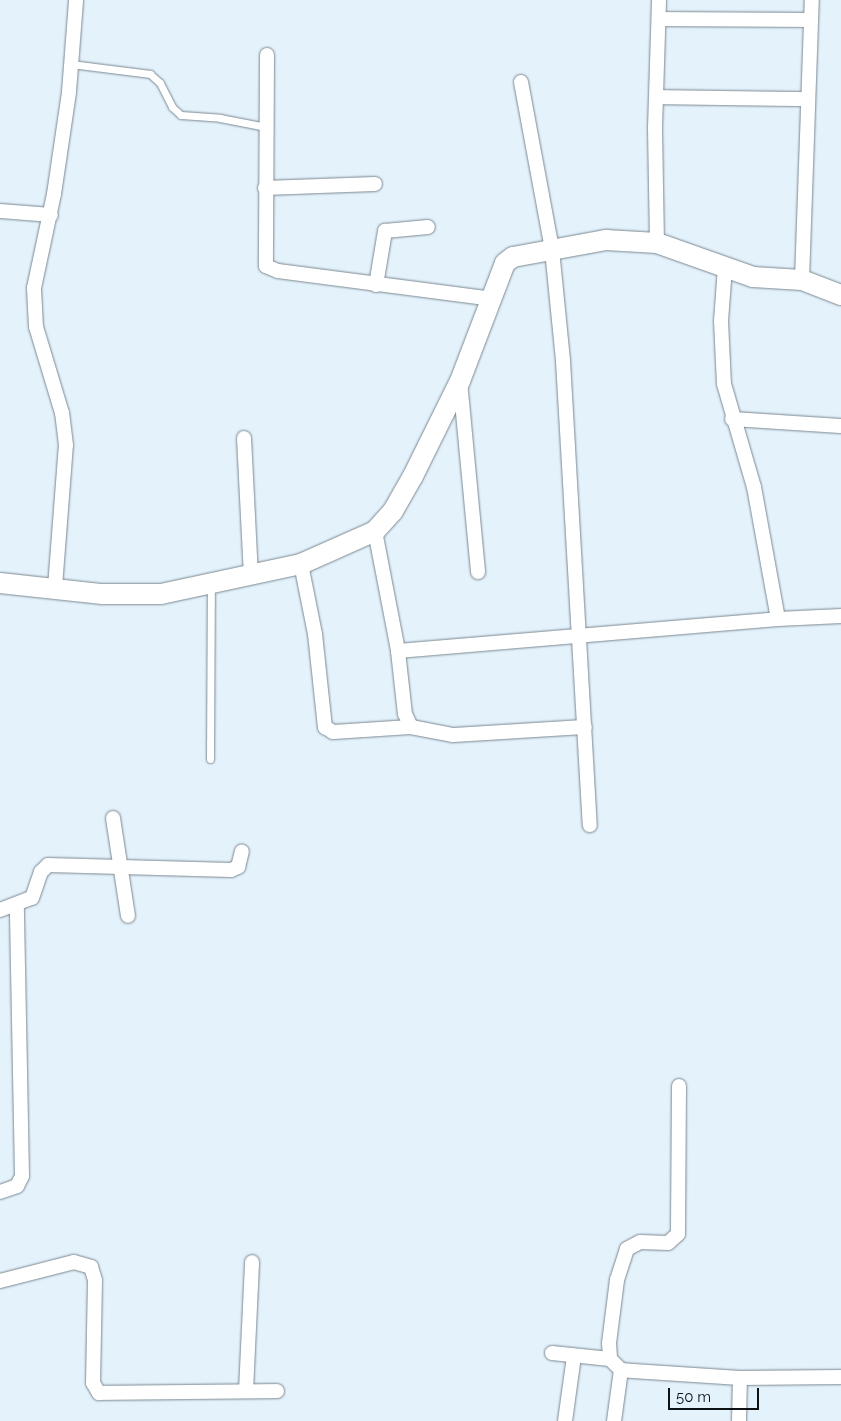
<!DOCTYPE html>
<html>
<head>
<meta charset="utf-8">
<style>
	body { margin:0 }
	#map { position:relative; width:841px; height:1421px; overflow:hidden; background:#e4f2fc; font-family:Raleway,sans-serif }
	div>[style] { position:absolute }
	.roads { filter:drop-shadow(0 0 1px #7b8890) drop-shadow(0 0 1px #7b8890) }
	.lane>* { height:7px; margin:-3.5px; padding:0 3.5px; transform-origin:3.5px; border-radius:3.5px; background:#fff }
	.street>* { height:14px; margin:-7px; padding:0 7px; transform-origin:7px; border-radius:7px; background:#fff }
	.secondary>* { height:20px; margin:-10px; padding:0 10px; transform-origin:10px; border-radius:10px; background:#fff }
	span { translate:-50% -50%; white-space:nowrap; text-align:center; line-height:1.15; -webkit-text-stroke:5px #e4f2fc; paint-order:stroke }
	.scale { position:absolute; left:668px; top:1388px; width:91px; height:22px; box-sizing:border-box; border:2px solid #0d1215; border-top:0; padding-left:6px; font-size:15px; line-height:18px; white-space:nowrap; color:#0d1215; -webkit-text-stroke:4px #e4f2fc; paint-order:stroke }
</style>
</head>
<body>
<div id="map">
	<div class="roads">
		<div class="lane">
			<div style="left:71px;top:64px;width:80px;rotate:7.2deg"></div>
			<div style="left:150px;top:74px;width:13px;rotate:42deg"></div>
			<div style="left:160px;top:83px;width:27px;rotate:63deg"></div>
			<div style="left:172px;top:107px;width:12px;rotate:42deg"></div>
			<div style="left:181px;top:115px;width:39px;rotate:4deg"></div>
			<div style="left:220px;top:118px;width:47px;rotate:11.1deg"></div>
			<div style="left:210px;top:759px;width:174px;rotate:-89.7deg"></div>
		</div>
		<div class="street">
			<div style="left:659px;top:19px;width:152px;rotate:0.4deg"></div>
			<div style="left:267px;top:55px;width:211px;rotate:90.3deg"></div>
			<div style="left:266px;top:266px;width:13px;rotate:23deg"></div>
			<div style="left:278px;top:271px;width:217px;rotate:7.4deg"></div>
			<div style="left:521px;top:82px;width:171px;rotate:79.5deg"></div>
			<div style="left:552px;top:250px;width:112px;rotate:84.3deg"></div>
			<div style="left:563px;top:361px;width:465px;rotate:86.7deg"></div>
			<div style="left:656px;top:97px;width:150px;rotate:0.8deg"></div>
			<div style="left:265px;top:188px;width:110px;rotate:-2.1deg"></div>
			<div style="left:0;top:211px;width:51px;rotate:4.5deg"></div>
			<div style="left:657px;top:243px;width:115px;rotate:-91deg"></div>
			<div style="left:655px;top:128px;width:128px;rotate:-88.2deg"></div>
			<div style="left:725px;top:267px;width:54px;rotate:94.2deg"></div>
			<div style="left:721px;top:321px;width:63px;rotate:87.3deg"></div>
			<div style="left:724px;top:384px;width:107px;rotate:73.8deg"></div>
			<div style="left:754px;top:487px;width:134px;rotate:79.7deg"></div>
			<div style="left:802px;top:280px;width:280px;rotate:-88deg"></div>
			<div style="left:376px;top:285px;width:55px;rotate:-80.5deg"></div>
			<div style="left:385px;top:231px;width:43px;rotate:-5.3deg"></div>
			<div style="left:460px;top:381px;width:192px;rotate:84.6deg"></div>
			<div style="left:732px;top:419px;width:109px;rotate:3.7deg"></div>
			<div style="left:244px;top:438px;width:136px;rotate:87.1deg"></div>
			<div style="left:375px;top:531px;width:122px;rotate:79.1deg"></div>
			<div style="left:398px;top:651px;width:63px;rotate:83.7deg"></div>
			<div style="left:405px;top:714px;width:14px;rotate:65deg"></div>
			<div style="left:411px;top:727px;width:43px;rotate:10.8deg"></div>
			<div style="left:453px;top:735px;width:132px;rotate:-3.5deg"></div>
			<div style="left:301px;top:564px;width:71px;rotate:78.7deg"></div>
			<div style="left:315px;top:634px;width:94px;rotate:83.9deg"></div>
			<div style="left:325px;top:727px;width:9px;rotate:32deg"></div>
			<div style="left:333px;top:732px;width:78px;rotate:-3.7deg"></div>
			<div style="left:55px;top:587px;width:142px;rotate:-85.6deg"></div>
			<div style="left:66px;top:445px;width:32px;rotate:-97deg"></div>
			<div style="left:62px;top:413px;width:90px;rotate:-106.8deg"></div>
			<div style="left:36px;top:327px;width:39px;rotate:-93deg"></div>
			<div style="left:34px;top:288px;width:96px;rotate:-78deg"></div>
			<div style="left:54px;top:194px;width:103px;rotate:-81.6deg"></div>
			<div style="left:69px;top:92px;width:92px;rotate:-85.6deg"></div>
			<div style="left:398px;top:651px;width:381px;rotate:-4.8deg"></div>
			<div style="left:778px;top:619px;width:63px;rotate:-2.7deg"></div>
			<div style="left:113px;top:818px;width:99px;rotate:81.3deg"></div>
			<div style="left:0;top:910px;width:34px;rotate:-21deg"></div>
			<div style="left:32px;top:898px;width:28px;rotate:-71deg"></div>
			<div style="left:41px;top:872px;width:10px;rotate:-45deg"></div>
			<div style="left:48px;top:865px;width:183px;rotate:1.6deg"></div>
			<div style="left:231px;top:870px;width:8px;rotate:-23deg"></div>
			<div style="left:238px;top:867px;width:16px;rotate:-76deg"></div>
			<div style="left:679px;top:1086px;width:148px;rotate:90.4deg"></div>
			<div style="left:678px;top:1234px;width:13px;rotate:138deg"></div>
			<div style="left:668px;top:1243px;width:28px;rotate:-178deg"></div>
			<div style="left:640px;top:1242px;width:15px;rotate:152deg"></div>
			<div style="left:627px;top:1249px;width:33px;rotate:108deg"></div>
			<div style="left:617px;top:1280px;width:64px;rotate:97.2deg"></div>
			<div style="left:609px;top:1343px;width:16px;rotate:86deg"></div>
			<div style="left:610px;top:1359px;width:16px;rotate:45deg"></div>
			<div style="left:621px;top:1370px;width:12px;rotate:5deg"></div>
			<div style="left:633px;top:1371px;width:107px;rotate:3.7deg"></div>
			<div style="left:740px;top:1378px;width:101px;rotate:-0.6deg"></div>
			<div style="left:0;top:1192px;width:18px;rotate:-19deg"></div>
			<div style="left:17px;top:1186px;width:11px;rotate:-63deg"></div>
			<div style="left:22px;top:1176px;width:271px;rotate:-91.1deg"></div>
			<div style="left:0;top:1281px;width:76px;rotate:-14.4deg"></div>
			<div style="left:74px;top:1262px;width:18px;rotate:16deg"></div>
			<div style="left:91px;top:1267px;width:14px;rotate:73deg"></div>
			<div style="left:95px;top:1280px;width:103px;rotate:91.1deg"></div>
			<div style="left:93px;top:1383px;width:12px;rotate:59deg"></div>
			<div style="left:99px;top:1393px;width:178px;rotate:-0.6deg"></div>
			<div style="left:552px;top:1353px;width:58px;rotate:5.9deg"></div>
			<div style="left:246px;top:1391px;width:129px;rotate:-87.3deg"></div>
			<div style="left:565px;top:1421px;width:66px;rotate:-82.1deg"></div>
			<div style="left:614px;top:1421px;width:51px;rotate:-82.2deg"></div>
			<div style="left:739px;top:1421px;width:43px;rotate:-88.7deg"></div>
		</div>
		<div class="secondary">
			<div style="left:0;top:583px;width:103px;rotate:6.2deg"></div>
			<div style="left:102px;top:594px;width:59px"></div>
			<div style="left:161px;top:594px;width:143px;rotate:-12.1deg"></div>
			<div style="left:301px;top:564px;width:81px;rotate:-24deg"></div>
			<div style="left:375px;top:531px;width:27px;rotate:-48deg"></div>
			<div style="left:393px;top:511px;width:40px;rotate:-60.3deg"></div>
			<div style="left:413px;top:476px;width:106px;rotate:-63.7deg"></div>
			<div style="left:460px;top:381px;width:126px;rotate:-69.1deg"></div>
			<div style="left:505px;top:263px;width:10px;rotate:-37deg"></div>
			<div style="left:513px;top:257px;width:95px;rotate:-10.4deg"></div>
			<div style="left:606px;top:240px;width:51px;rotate:3.4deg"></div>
			<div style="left:657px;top:243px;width:102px;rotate:19.5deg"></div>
			<div style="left:753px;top:277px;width:49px;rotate:3.5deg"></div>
			<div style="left:802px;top:280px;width:42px;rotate:21deg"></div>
		</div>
	</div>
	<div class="scale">50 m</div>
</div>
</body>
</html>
